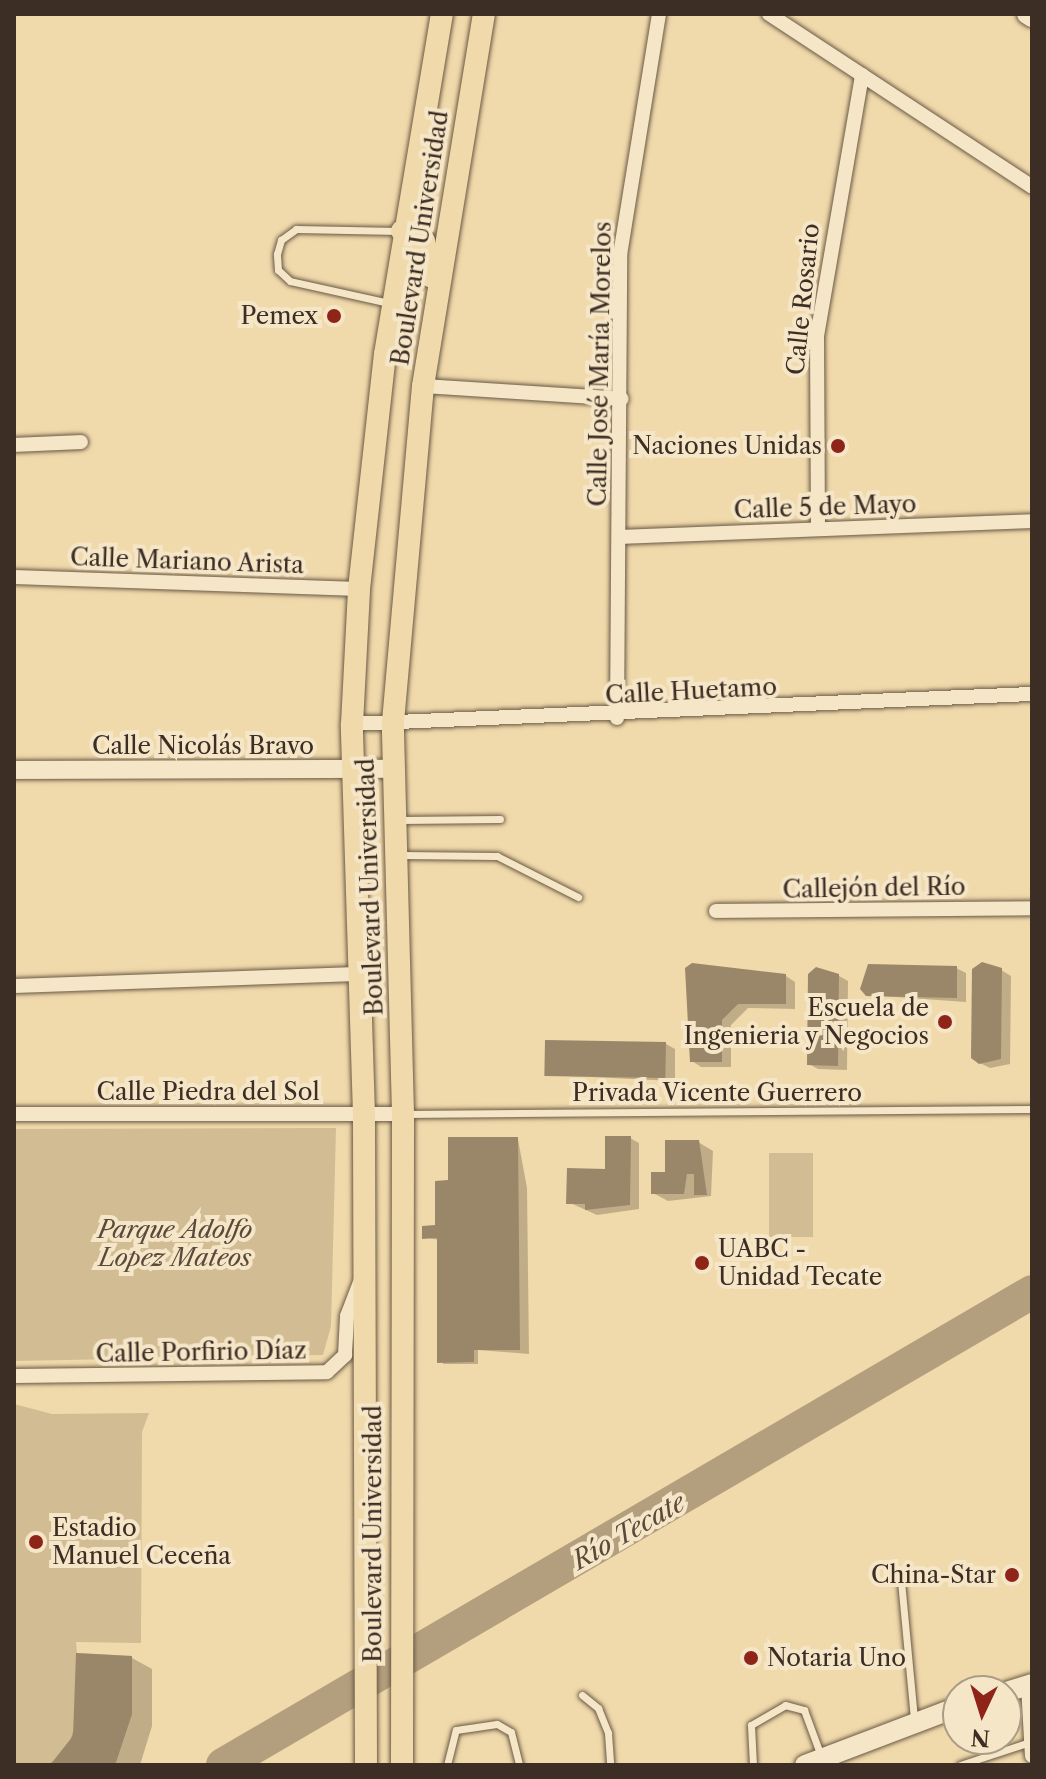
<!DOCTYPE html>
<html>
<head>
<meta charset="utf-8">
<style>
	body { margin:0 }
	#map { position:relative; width:1046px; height:1779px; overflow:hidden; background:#f0d9aa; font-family:"Libre Caslon Text",serif }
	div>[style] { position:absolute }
	.green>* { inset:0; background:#d2bc93; transform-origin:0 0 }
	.shadow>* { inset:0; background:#0003 }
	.river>* { height:34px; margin:-17px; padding:0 17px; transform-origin:17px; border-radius:17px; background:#b39f7d }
	.building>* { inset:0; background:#9a876a; transform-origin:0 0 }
	.roads { filter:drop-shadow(0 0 2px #6a5946) drop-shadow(0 0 2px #6a5946) }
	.service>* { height:7px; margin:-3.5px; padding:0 3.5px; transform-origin:3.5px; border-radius:3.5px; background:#f5e6c8 }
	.minor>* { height:14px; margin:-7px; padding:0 7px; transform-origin:7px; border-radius:7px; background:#f5e6c8 }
	.tertiary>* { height:18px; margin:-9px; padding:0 9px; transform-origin:9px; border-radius:9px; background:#f5e6c8 }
	.secondary>* { height:20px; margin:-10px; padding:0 10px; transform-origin:10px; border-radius:10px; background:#f5e6c8 }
	.primary>* { height:22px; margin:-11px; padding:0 11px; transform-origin:11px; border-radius:11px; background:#f0d9aa }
	.dots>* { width:22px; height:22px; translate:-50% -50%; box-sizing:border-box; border:4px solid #f5e6c8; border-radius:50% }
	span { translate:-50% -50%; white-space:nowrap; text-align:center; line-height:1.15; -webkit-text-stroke:8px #f5e6c8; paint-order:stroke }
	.street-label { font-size:24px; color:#3d2e25 }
	.poi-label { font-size:24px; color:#3d2e25 }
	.right { translate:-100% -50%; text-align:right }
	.left { translate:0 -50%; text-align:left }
	.park-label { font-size:24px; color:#5b4a3b; font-style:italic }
	.water-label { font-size:26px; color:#5a4a3b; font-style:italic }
	.frame { position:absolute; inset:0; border:16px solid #3d2e25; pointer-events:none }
	.north { position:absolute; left:942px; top:1675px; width:80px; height:80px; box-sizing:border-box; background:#f5e6c8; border:2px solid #ab9c87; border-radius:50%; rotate:184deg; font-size:22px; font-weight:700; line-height:32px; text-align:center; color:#3d2e25 }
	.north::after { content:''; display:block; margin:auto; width:28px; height:36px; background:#8f2418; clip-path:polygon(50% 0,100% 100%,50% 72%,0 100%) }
</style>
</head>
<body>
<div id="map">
	<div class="green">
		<div style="clip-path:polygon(336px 1128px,331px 1326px,323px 1355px,14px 1361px,14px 1129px)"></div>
		<div style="left:769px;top:1153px;width:44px;height:84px"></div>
		<div style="clip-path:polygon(14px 1404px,52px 1414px,149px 1413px,142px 1432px,141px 1643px,76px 1642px,77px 1653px,132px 1656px,132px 1714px,115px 1765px,14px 1765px)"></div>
	</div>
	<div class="shadow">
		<div style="clip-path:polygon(691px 966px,786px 976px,795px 982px,795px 1009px,748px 1008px,731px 1025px,731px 1067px,701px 1067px,692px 1061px)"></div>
		<div style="clip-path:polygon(956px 968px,966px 973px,966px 1002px,867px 995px)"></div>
		<div style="clip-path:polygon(1001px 970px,1011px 976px,1010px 1064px,990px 1068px,980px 1063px)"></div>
		<div style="clip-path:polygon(839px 976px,848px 981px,847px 1070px,818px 1069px,809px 1064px)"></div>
		<div style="clip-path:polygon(666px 1044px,675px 1049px,675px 1081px,547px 1075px)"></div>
		<div style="clip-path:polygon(630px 1138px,639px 1143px,639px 1209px,597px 1215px,568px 1202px,607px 1171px)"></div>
		<div style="clip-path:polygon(518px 1139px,527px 1188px,529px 1354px,478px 1350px,478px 1364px,443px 1364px,439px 1240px,424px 1237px,437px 1227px,450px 1182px)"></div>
		<div style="clip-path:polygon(698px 1142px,713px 1151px,711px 1196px,668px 1201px,653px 1193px)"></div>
		<div style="clip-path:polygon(132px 1658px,152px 1669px,152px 1726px,140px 1765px,47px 1765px,66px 1754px,78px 1716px)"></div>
	</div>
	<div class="river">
		<div style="left:223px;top:1765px;width:937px;rotate:-30.31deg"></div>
	</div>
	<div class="building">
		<div style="clip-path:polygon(982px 962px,1002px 968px,1001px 1059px,979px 1064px,971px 1058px,972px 969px)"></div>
		<div style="clip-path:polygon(692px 963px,786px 974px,786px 1004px,738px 1004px,722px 1020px,722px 1062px,690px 1062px,685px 968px)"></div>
		<div style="clip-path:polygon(868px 964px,957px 966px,957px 998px,866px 996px,860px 989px)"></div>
		<div style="clip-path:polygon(816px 967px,839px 974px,838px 1066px,807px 1065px,808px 974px)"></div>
		<div style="left:545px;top:1040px;width:121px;height:36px;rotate:1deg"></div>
		<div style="clip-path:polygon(605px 1136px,631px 1136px,630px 1205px,585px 1210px,585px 1204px,566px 1204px,567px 1168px,605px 1169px)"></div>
		<div style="clip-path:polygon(448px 1137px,518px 1137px,520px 1350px,474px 1350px,474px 1362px,437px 1363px,437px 1238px,422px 1239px,422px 1226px,435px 1225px,435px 1181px,448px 1180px)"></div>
		<div style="clip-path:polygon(665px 1140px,699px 1140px,707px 1195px,694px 1195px,694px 1174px,687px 1174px,684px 1194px,651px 1194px,651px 1172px,665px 1172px)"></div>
		<div style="clip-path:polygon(76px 1653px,132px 1656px,132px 1714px,115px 1765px,50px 1765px,73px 1736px)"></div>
	</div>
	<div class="roads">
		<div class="service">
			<div style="left:389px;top:303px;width:101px;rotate:-167.5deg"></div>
			<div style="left:290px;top:281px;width:16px;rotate:-137deg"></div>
			<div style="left:278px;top:270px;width:16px;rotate:-94deg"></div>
			<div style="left:277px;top:254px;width:15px;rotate:-74deg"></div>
			<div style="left:281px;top:240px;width:19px;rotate:-36deg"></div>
			<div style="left:296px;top:229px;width:103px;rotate:1.1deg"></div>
			<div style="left:400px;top:820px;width:100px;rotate:-0.6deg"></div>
			<div style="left:401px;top:855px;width:96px;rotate:0.6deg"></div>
			<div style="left:497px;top:856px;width:91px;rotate:26.8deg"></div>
			<div style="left:405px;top:1114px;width:627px;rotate:-0.46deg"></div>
			<div style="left:901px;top:1581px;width:139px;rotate:84.6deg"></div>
			<div style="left:582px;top:1695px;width:21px;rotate:39deg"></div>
			<div style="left:598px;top:1708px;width:27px;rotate:68deg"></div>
			<div style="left:608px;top:1733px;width:32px;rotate:86deg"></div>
			<div style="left:447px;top:1765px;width:36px;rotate:-76deg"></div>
			<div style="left:456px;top:1730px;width:41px;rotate:-8.3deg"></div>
			<div style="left:497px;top:1724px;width:16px;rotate:30deg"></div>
			<div style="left:511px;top:1732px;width:34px;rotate:76deg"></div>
			<div style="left:753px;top:1765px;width:40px;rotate:-92.9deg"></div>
			<div style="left:751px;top:1725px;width:39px;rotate:-30deg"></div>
			<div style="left:785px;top:1705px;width:20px;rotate:15deg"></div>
			<div style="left:804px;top:1710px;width:49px;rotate:69.7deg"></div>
			<div style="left:960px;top:1765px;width:74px;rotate:-18.2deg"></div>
		</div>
		<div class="minor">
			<div style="left:769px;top:14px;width:315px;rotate:33.3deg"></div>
			<div style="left:423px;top:386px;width:199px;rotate:3.7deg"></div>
			<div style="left:14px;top:445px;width:67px;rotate:-2.6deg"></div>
			<div style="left:818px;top:529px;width:193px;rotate:-90.3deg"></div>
			<div style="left:817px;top:336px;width:265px;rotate:-80.2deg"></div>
			<div style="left:619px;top:537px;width:413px;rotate:-2.2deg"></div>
			<div style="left:14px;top:577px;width:345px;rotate:2deg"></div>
			<div style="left:617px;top:718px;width:463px;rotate:-89.6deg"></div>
			<div style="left:620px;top:255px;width:244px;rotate:-80.8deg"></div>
			<div style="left:352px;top:724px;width:681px;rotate:-2.53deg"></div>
			<div style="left:716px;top:911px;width:316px;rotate:-0.5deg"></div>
			<div style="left:14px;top:986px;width:343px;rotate:-2deg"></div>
			<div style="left:14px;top:1114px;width:389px"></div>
			<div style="left:14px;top:1376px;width:313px;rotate:-0.7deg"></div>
			<div style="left:327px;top:1372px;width:25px;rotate:-43deg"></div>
			<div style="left:345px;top:1355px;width:39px;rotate:-87deg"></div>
			<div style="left:347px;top:1316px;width:40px;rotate:-69deg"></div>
			<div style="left:1028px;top:1685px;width:71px;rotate:86.8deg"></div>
		</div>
		<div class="tertiary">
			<div style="left:14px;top:770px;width:378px;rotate:-0.2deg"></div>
		</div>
		<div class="secondary">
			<div style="left:1027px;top:14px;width:6px;rotate:31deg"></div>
			<div style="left:1006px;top:1692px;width:27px;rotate:-17deg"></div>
			<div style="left:805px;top:1765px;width:164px;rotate:-20.8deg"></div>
		</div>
		<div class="primary">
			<div style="left:402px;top:231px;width:24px;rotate:24deg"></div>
			<div style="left:424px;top:241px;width:36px;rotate:79deg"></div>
			<div style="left:366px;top:1765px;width:650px;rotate:-90.18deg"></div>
			<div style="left:364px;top:1115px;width:391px;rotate:-91.8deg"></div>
			<div style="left:352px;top:724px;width:135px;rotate:-87deg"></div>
			<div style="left:359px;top:589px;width:236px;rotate:-83.7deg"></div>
			<div style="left:385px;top:354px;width:345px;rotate:-80.5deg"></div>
			<div style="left:402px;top:1765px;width:651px;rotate:-89.91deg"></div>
			<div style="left:403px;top:1114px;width:392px;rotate:-91.5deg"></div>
			<div style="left:393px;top:722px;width:337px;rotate:-84.9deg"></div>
			<div style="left:423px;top:386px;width:377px;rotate:-80.7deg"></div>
		</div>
	</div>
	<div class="dots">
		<div style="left:334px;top:316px;background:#8f2418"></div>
		<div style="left:838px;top:446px;background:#8f2418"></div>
		<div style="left:945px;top:1022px;background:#8f2418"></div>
		<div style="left:702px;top:1263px;background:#8f2418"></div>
		<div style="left:36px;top:1542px;background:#8f2418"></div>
		<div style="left:1012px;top:1575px;background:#8f2418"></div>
		<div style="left:751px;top:1658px;background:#8f2418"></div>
	</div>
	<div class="street-label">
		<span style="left:420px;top:238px;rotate:-81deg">Boulevard Universidad</span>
		<span style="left:803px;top:299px;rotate:-84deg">Calle Rosario</span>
		<span style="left:600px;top:364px;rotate:-89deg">Calle José María Morelos</span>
		<span style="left:825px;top:507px;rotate:-2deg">Calle 5 de Mayo</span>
		<span style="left:187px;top:561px;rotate:2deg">Calle Mariano Arista</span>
		<span style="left:691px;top:691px;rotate:-3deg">Calle Huetamo</span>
		<span style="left:203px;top:746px">Calle Nicolás Bravo</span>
		<span style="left:370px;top:887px;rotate:-92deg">Boulevard Universidad</span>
		<span style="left:874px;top:888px;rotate:-1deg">Callejón del Río</span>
		<span style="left:208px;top:1092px">Calle Piedra del Sol</span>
		<span style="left:717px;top:1093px">Privada Vicente Guerrero</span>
		<span style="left:201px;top:1352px;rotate:-1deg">Calle Porfirio Díaz</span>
		<span style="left:373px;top:1534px;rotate:-90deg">Boulevard Universidad</span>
	</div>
	<div class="poi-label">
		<span class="right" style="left:318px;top:316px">Pemex</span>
		<span class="right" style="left:822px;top:446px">Naciones Unidas</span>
		<span class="right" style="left:929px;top:1022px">Escuela de<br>Ingenieria y Negocios</span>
		<span class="left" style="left:718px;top:1263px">UABC -<br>Unidad Tecate</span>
		<span class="left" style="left:52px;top:1542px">Estadio<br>Manuel Ceceña</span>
		<span class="right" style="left:996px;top:1575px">China-Star</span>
		<span class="left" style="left:767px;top:1658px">Notaria Uno</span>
	</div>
	<div class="park-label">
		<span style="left:175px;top:1244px">Parque Adolfo<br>Lopez Mateos</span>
	</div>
	<div class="water-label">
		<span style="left:629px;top:1532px;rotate:-30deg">Río Tecate</span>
	</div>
	<div class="frame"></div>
	<div class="north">N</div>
</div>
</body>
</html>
